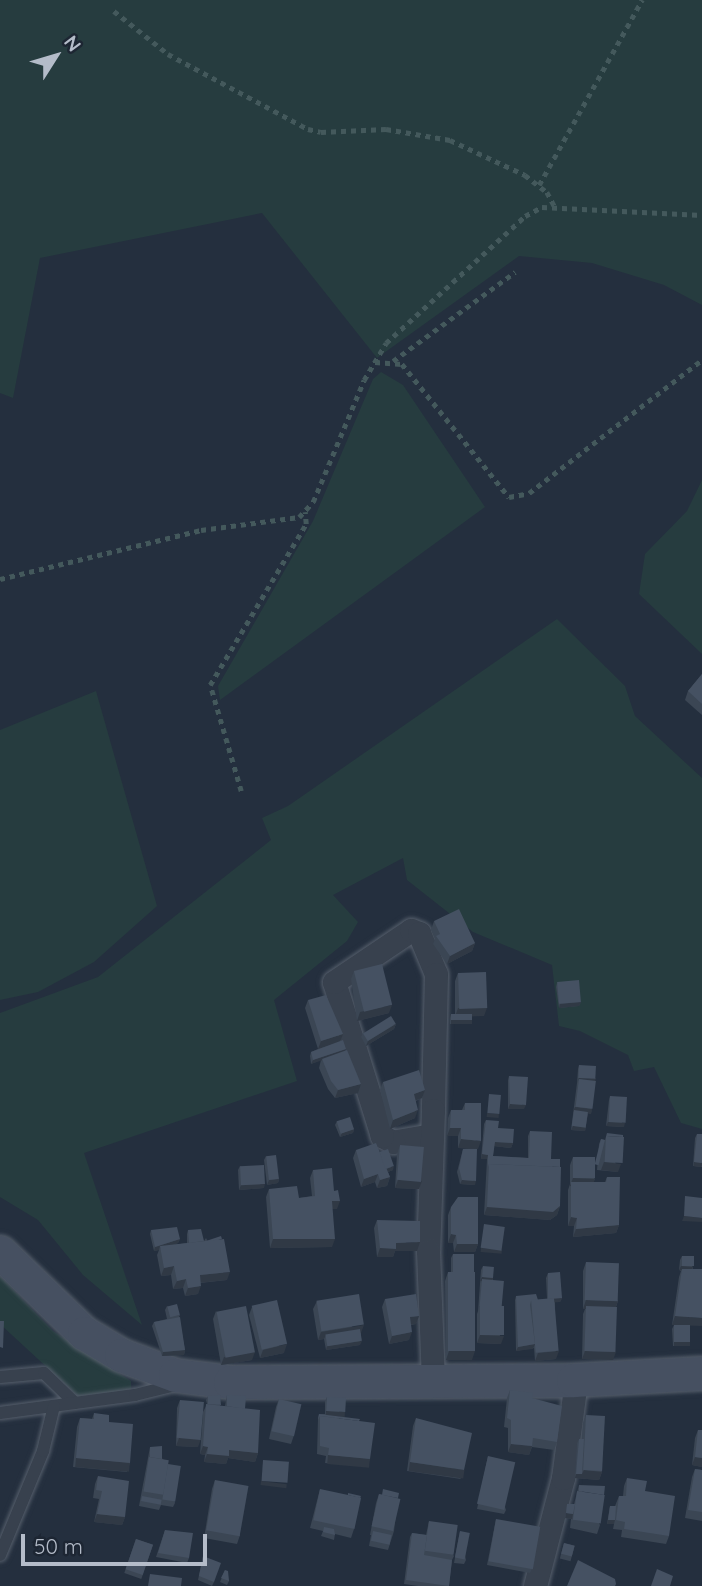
<!DOCTYPE html>
<html>
<head>
<meta charset="utf-8">
<style>
	body { margin:0 }
	#map { position:relative; width:702px; height:1586px; overflow:hidden; background:#242f3e; font-family:Quicksand,sans-serif }
	div>[style] { position:absolute }
	.green>* { inset:0; background:#263c3f }
	.path>* { height:4.5px; margin-top:-2.25px; transform-origin:0; background:repeating-linear-gradient(90deg,#44595c 0 5px,transparent 0 10px) }
	.roads { filter:drop-shadow(0 0 2px #565f6c) drop-shadow(0 0 2px #565f6c) }
	.lane>* { height:12px; margin:-6px; padding:0 6px; transform-origin:6px; border-radius:6px; background:#38414e }
	.street>* { height:23px; margin:-11.5px; padding:0 11.5px; transform-origin:11.5px; border-radius:11.5px; background:#38414e }
	.secondary>* { height:33px; margin:-16.5px; padding:0 16.5px; transform-origin:16.5px; border-radius:16.5px; background:#465061 }
	.wall>* { inset:0; background:#3b4654; transform-origin:0 0 }
	.shaded-wall>* { inset:0; background:#303945; transform-origin:0 0 }
	.building>* { inset:0; background:#455162; transform-origin:0 0 }
	span { translate:-50% -50%; white-space:nowrap; text-align:center; line-height:1.15; -webkit-text-stroke:5px #1d2633; paint-order:stroke }
	.north { position:absolute; left:21px; top:21px; width:70px; height:70px; -webkit-text-stroke:5px #1d2633; paint-order:stroke; rotate:53deg; font-size:19px; font-weight:700; line-height:28px; text-align:center; color:#b4bcc9 }
	.north::after { content:''; display:block; margin:auto; width:24px; height:32px; background:#b4bcc9; clip-path:polygon(50% 0,100% 100%,50% 72%,0 100%) }
	.scale { position:absolute; left:21px; top:1534px; width:186px; height:32px; box-sizing:border-box; border:4px solid #b4bcc9; border-top:0; padding-left:9px; font-size:21px; line-height:24px; white-space:nowrap; color:#b4bcc9; -webkit-text-stroke:5px #1d2633; paint-order:stroke }
</style>
</head>
<body>
<div id="map">
	<div class="green">
		<div style="clip-path:polygon(0 0,702px 0,702px 305px,664px 285px,592px 263px,519px 256px,377px 358px,262px 213px,40px 258px,13px 398px,0 393px)"></div>
		<div style="clip-path:polygon(381px 372px,403px 385px,485px 507px,220px 700px,218px 686px,313px 521px,373px 379px)"></div>
		<div style="clip-path:polygon(702px 480px,702px 654px,639px 594px,645px 554px,687px 511px)"></div>
		<div style="clip-path:polygon(557px 619px,625px 686px,635px 716px,702px 778px,702px 1129px,681px 1123px,654px 1067px,634px 1071px,628px 1055px,580px 1031px,559px 1026px,552px 965px,473px 932px,407px 880px,403px 858px,333px 895px,358px 922px,347px 941px,274px 1000px,297px 1081px,84px 1153px,142px 1325px,83px 1275px,38px 1220px,0 1197px,0 1013px,98px 977px,271px 840px,262px 818px,288px 806px)"></div>
		<div style="clip-path:polygon(96px 691px,157px 906px,94px 962px,38px 992px,0 1000px,0 730px)"></div>
		<div style="clip-path:polygon(0 1276px,53px 1331px,131px 1381px,131px 1390px,78px 1396px,0 1324px)"></div>
	</div>
	<div class="path">
		<div style="left:114px;top:11px;width:69px;rotate:38.5deg"></div>
		<div style="left:168px;top:54px;width:159px;rotate:28.2deg"></div>
		<div style="left:308px;top:129px;width:13px;rotate:13deg"></div>
		<div style="left:321px;top:132px;width:65px;rotate:-2.6deg"></div>
		<div style="left:386px;top:129px;width:65px;rotate:9.8deg"></div>
		<div style="left:450px;top:140px;width:83px;rotate:25deg"></div>
		<div style="left:525px;top:175px;width:28px;rotate:38deg"></div>
		<div style="left:547px;top:192px;width:17px;rotate:62deg"></div>
		<div style="left:539px;top:185px;width:212px;rotate:-60.9deg"></div>
		<div style="left:393px;top:361px;width:151px;rotate:-36.1deg"></div>
		<div style="left:375px;top:362px;width:27px;rotate:4deg"></div>
		<div style="left:402px;top:364px;width:171px;rotate:51.2deg"></div>
		<div style="left:509px;top:497px;width:20px;rotate:-11deg"></div>
		<div style="left:529px;top:493px;width:218px;rotate:-37.6deg"></div>
		<div style="left:0;top:579px;width:207px;rotate:-13.7deg"></div>
		<div style="left:201px;top:530px;width:99px;rotate:-7.6deg"></div>
		<div style="left:299px;top:517px;width:21px;rotate:-47deg"></div>
		<div style="left:313px;top:502px;width:132px;rotate:-67.3deg"></div>
		<div style="left:364px;top:380px;width:43px;rotate:-59.3deg"></div>
		<div style="left:386px;top:343px;width:188px;rotate:-42.4deg"></div>
		<div style="left:525px;top:216px;width:19px;rotate:-28deg"></div>
		<div style="left:542px;top:207px;width:160px;rotate:2.9deg"></div>
		<div style="left:241px;top:791px;width:110px;rotate:-106.3deg"></div>
		<div style="left:210px;top:685px;width:187px;rotate:-59.2deg"></div>
		<div style="left:306px;top:524px;width:12px;rotate:-95deg"></div>
	</div>
	<div class="roads">
		<div class="lane">
			<div style="left:0;top:1377px;width:44px;rotate:-5.2deg"></div>
			<div style="left:44px;top:1373px;width:43px;rotate:44.1deg"></div>
			<div style="left:0;top:1413px;width:136px;rotate:-7.6deg"></div>
			<div style="left:135px;top:1395px;width:45px;rotate:-14deg"></div>
			<div style="left:0;top:1555px;width:113px;rotate:-67.5deg"></div>
			<div style="left:43px;top:1451px;width:46px;rotate:-76.3deg"></div>
		</div>
		<div class="street">
			<div style="left:432px;top:1135px;width:40px;rotate:170deg"></div>
			<div style="left:393px;top:1142px;width:13px;rotate:-151deg"></div>
			<div style="left:382px;top:1136px;width:161px;rotate:-107.3deg"></div>
			<div style="left:334px;top:982px;width:93px;rotate:-34deg"></div>
			<div style="left:411px;top:930px;width:9px;rotate:21deg"></div>
			<div style="left:419px;top:933px;width:44px;rotate:67.5deg"></div>
			<div style="left:436px;top:974px;width:136px;rotate:91.3deg"></div>
			<div style="left:433px;top:1110px;width:141px;rotate:92deg"></div>
			<div style="left:428px;top:1251px;width:130px;rotate:87.8deg"></div>
			<div style="left:535px;top:1586px;width:112px;rotate:-75.5deg"></div>
			<div style="left:563px;top:1478px;width:99px;rotate:-82.4deg"></div>
		</div>
		<div class="secondary">
			<div style="left:0;top:1252px;width:117px;rotate:44deg"></div>
			<div style="left:84px;top:1333px;width:43px;rotate:30.7deg"></div>
			<div style="left:121px;top:1355px;width:58px;rotate:20.3deg"></div>
			<div style="left:175px;top:1375px;width:55px;rotate:7.3deg"></div>
			<div style="left:230px;top:1382px;width:343px;rotate:-0.3deg"></div>
			<div style="left:573px;top:1380px;width:129px;rotate:-3.1deg"></div>
		</div>
	</div>
	<div class="wall">
		<div style="clip-path:polygon(702px 674px,702px 715px,685px 700px,688px 691px)"></div>
		<div style="clip-path:polygon(434px 921px,475px 943px,472px 951px,447px 964px,433px 944px,435px 939px,431px 930px)"></div>
		<div style="clip-path:polygon(354px 971px,389px 1013px,357px 1021px,351px 979px)"></div>
		<div style="clip-path:polygon(458px 973px,484px 1016px,472px 1016px,471px 1024px,450px 1024px,450px 1018px,451px 1014px,455px 1014px,455px 981px)"></div>
		<div style="clip-path:polygon(557px 983px,581px 1002px,579px 1006px,559px 1008px,556px 987px)"></div>
		<div style="clip-path:polygon(308px 1000px,346px 1049px,345px 1051px,361px 1084px,358px 1093px,335px 1098px,328px 1089px,319px 1068px,321px 1060px,311px 1064px,310px 1056px,311px 1052px,318px 1049px,305px 1008px)"></div>
		<div style="clip-path:polygon(396px 1024px,394px 1029px,366px 1046px,361px 1037px,363px 1033px)"></div>
		<div style="clip-path:polygon(579px 1065px,595px 1081px,591px 1114px,588px 1113px,585px 1131px,571px 1130px,577px 1083px,578px 1069px)"></div>
		<div style="clip-path:polygon(509px 1076px,524px 1109px,508px 1109px,508px 1080px)"></div>
		<div style="clip-path:polygon(383px 1082px,425px 1090px,422px 1098px,416px 1101px,415px 1118px,390px 1129px,380px 1090px)"></div>
		<div style="clip-path:polygon(610px 1096px,624px 1127px,606px 1126px,609px 1100px)"></div>
		<div style="clip-path:polygon(465px 1103px,478px 1149px,458px 1148px,458px 1136px,447px 1136px,448px 1118px,451px 1110px,462px 1110px)"></div>
		<div style="clip-path:polygon(486px 1120px,498px 1128px,513px 1143px,511px 1148px,494px 1146px,493px 1156px,528px 1158px,528px 1136px,530px 1131px,551px 1159px,560px 1206px,557px 1215px,550px 1220px,484px 1215px,487px 1159px,481px 1159px,484px 1124px)"></div>
		<div style="clip-path:polygon(337px 1121px,354px 1129px,353px 1133px,340px 1137px,335px 1125px)"></div>
		<div style="clip-path:polygon(607px 1133px,618px 1172px,597px 1170px,599px 1144px,601px 1139px,605px 1140px)"></div>
		<div style="clip-path:polygon(697px 1134px,702px 1167px,693px 1166px,695px 1138px)"></div>
		<div style="clip-path:polygon(400px 1145px,419px 1189px,395px 1188px,397px 1154px)"></div>
		<div style="clip-path:polygon(463px 1149px,475px 1185px,460px 1184px,457px 1172px)"></div>
		<div style="clip-path:polygon(356px 1150px,380px 1152px,393px 1170px,388px 1172px,390px 1177px,387px 1186px,377px 1188px,375px 1182px,361px 1187px,353px 1158px)"></div>
		<div style="clip-path:polygon(266px 1156px,279px 1179px,278px 1183px,267px 1185px,264px 1160px)"></div>
		<div style="clip-path:polygon(573px 1157px,595px 1179px,593px 1182px,605px 1182px,607px 1177px,619px 1225px,616px 1233px,573px 1237px,574px 1226px,568px 1226px,568px 1190px,570px 1184px,570px 1165px)"></div>
		<div style="clip-path:polygon(240px 1166px,264px 1188px,239px 1190px,238px 1170px)"></div>
		<div style="clip-path:polygon(313px 1170px,334px 1191px,337px 1209px,332px 1209px,332px 1247px,270px 1248px,266px 1197px,269px 1189px,299px 1198px,312px 1196px,310px 1178px)"></div>
		<div style="clip-path:polygon(451px 1207px,478px 1244px,475px 1252px,454px 1252px,453px 1243px,448px 1243px,448px 1215px)"></div>
		<div style="clip-path:polygon(377px 1220px,417px 1251px,395px 1251px,393px 1257px,377px 1257px,374px 1228px)"></div>
		<div style="clip-path:polygon(151px 1230px,180px 1239px,178px 1243px,173px 1245px,187px 1243px,187px 1234px,188px 1230px,204px 1241px,206px 1238px,227px 1280px,200px 1283px,198px 1294px,185px 1296px,183px 1288px,173px 1289px,171px 1275px,161px 1276px,157px 1255px,159px 1250px,154px 1251px,150px 1234px)"></div>
		<div style="clip-path:polygon(453px 1254px,472px 1360px,446px 1360px,445px 1281px,448px 1272px,451px 1272px,451px 1258px)"></div>
		<div style="clip-path:polygon(682px 1256px,693px 1267px,689px 1346px,673px 1346px,672px 1329px,674px 1325px,675px 1325px,672px 1325px,679px 1277px,681px 1271px,679px 1270px,680px 1260px)"></div>
		<div style="clip-path:polygon(586px 1262px,618px 1301px,616px 1307px,613px 1360px,582px 1359px,583px 1314px,585px 1309px,583px 1309px,583px 1271px)"></div>
		<div style="clip-path:polygon(483px 1266px,493px 1278px,493px 1280px,501px 1344px,477px 1343px,477px 1314px,478px 1311px,481px 1270px)"></div>
		<div style="clip-path:polygon(548px 1273px,562px 1298px,560px 1302px,555px 1302px,556px 1359px,535px 1361px,534px 1348px,516px 1351px,515px 1300px,516px 1296px,538px 1300px,547px 1299px,546px 1278px)"></div>
		<div style="clip-path:polygon(385px 1299px,419px 1316px,416px 1324px,411px 1325px,409px 1340px,389px 1344px,382px 1307px)"></div>
		<div style="clip-path:polygon(317px 1301px,361px 1333px,360px 1345px,326px 1350px,324px 1339px,318px 1340px,313px 1309px)"></div>
		<div style="clip-path:polygon(167px 1306px,180px 1315px,179px 1317px,185px 1350px,184px 1355px,162px 1356px,152px 1326px,154px 1322px,167px 1319px,165px 1310px)"></div>
		<div style="clip-path:polygon(252px 1307px,284px 1353px,260px 1358px,249px 1315px)"></div>
		<div style="clip-path:polygon(216px 1311px,252px 1360px,221px 1365px,213px 1319px)"></div>
		<div style="clip-path:polygon(510px 1390px,532px 1398px,557px 1442px,554px 1450px,532px 1447px,529px 1455px,508px 1452px,508px 1428px,504px 1427px,507px 1398px)"></div>
		<div style="clip-path:polygon(227px 1395px,245px 1409px,258px 1453px,255px 1462px,228px 1458px,226px 1464px,204px 1462px,205px 1455px,200px 1454px,203px 1412px,207px 1404px,206px 1400px,208px 1396px,221px 1406px,225px 1406px)"></div>
		<div style="clip-path:polygon(327px 1397px,344px 1417px,337px 1416px,370px 1459px,367px 1467px,325px 1463px,326px 1456px,317px 1454px,318px 1418px,319px 1414px,325px 1414px,325px 1401px)"></div>
		<div style="clip-path:polygon(279px 1399px,294px 1435px,291px 1444px,269px 1439px,276px 1407px)"></div>
		<div style="clip-path:polygon(180px 1400px,198px 1447px,176px 1446px,177px 1408px)"></div>
		<div style="clip-path:polygon(94px 1413px,109px 1422px,130px 1463px,127px 1472px,73px 1467px,77px 1427px,80px 1418px,92px 1419px)"></div>
		<div style="clip-path:polygon(586px 1415px,602px 1472px,599px 1480px,575px 1478px,577px 1443px,579px 1439px,582px 1439px,583px 1423px)"></div>
		<div style="clip-path:polygon(416px 1418px,461px 1479px,407px 1471px,413px 1426px)"></div>
		<div style="clip-path:polygon(698px 1430px,702px 1467px,692px 1465px,695px 1438px)"></div>
		<div style="clip-path:polygon(150px 1447px,168px 1464px,175px 1503px,173px 1507px,161px 1505px,159px 1510px,139px 1506px)"></div>
		<div style="clip-path:polygon(488px 1456px,506px 1510px,504px 1514px,477px 1509px)"></div>
		<div style="clip-path:polygon(695px 1469px,702px 1470px,702px 1521px,685px 1518px,692px 1477px)"></div>
		<div style="clip-path:polygon(98px 1476px,125px 1517px,122px 1525px,94px 1522px,99px 1499px,93px 1498px,95px 1484px)"></div>
		<div style="clip-path:polygon(627px 1478px,645px 1491px,669px 1536px,666px 1544px,621px 1537px,622px 1530px,613px 1529px,614px 1524px,607px 1524px,610px 1506px,615px 1506px,619px 1496px,623px 1496px,624px 1486px)"></div>
		<div style="clip-path:polygon(215px 1480px,240px 1535px,237px 1544px,204px 1538px,212px 1489px)"></div>
		<div style="clip-path:polygon(579px 1485px,600px 1525px,597px 1534px,570px 1528px,571px 1519px,565px 1518px,567px 1504px,574px 1504px)"></div>
		<div style="clip-path:polygon(320px 1489px,354px 1529px,351px 1538px,335px 1534px,334px 1540px,321px 1536px,323px 1531px,310px 1528px)"></div>
		<div style="clip-path:polygon(379px 1494px,398px 1498px,394px 1531px,388px 1550px,369px 1546px,371px 1535px,370px 1535px,376px 1503px)"></div>
		<div style="clip-path:polygon(496px 1519px,532px 1569px,530px 1573px,487px 1565px)"></div>
		<div style="clip-path:polygon(429px 1521px,454px 1556px,452px 1560px,449px 1586px,418px 1586px,404px 1584px,410px 1537px,412px 1533px,426px 1535px)"></div>
		<div style="clip-path:polygon(165px 1530px,189px 1558px,187px 1563px,156px 1557px)"></div>
		<div style="clip-path:polygon(460px 1531px,466px 1560px,464px 1564px,454px 1563px)"></div>
		<div style="left:136px;top:1539px;width:18px;height:36px;rotate:19deg"></div>
		<div style="left:564px;top:1543px;width:11px;height:16px;rotate:15deg"></div>
		<div style="clip-path:polygon(203px 1556px,214px 1582px,212px 1586px,198px 1580px)"></div>
		<div style="clip-path:polygon(225px 1570px,229px 1581px,227px 1585px,220px 1582px)"></div>
	</div>
	<div class="shaded-wall">
		<div style="clip-path:polygon(475px 943px,472px 951px,447px 964px,450px 956px)"></div>
		<div style="clip-path:polygon(581px 1002px,579px 1006px,559px 1008px,560px 1004px)"></div>
		<div style="clip-path:polygon(392px 1005px,389px 1013px,357px 1021px,360px 1012px)"></div>
		<div style="clip-path:polygon(458px 1008px,487px 1008px,484px 1016px,455px 1017px)"></div>
		<div style="left:451px;top:1020px;width:21px;height:4px"></div>
		<div style="clip-path:polygon(396px 1024px,394px 1029px,366px 1046px,368px 1041px)"></div>
		<div style="clip-path:polygon(343px 1034px,340px 1042px,318px 1049px,321px 1041px)"></div>
		<div style="clip-path:polygon(346px 1049px,344px 1053px,311px 1064px,313px 1060px)"></div>
		<div style="clip-path:polygon(579px 1078px,596px 1078px,595px 1083px,579px 1079px,577px 1083px)"></div>
		<div style="clip-path:polygon(361px 1084px,358px 1093px,335px 1098px,338px 1090px)"></div>
		<div style="clip-path:polygon(425px 1090px,422px 1098px,411px 1102px,414px 1094px)"></div>
		<div style="clip-path:polygon(510px 1104px,526px 1105px,524px 1109px,508px 1109px)"></div>
		<div style="clip-path:polygon(575px 1107px,592px 1109px,591px 1114px,573px 1111px)"></div>
		<div style="clip-path:polygon(418px 1110px,415px 1118px,390px 1129px,393px 1120px)"></div>
		<div style="left:487px;top:1113px;width:12px;height:4px;rotate:5deg"></div>
		<div style="clip-path:polygon(608px 1122px,625px 1123px,624px 1127px,606px 1126px)"></div>
		<div style="clip-path:polygon(573px 1126px,586px 1127px,585px 1131px,571px 1130px)"></div>
		<div style="clip-path:polygon(450px 1128px,461px 1128px,458px 1136px,447px 1136px)"></div>
		<div style="clip-path:polygon(354px 1129px,353px 1133px,340px 1137px,342px 1133px)"></div>
		<div style="clip-path:polygon(461px 1139px,481px 1141px,478px 1149px,458px 1148px)"></div>
		<div style="clip-path:polygon(495px 1142px,513px 1143px,511px 1148px,493px 1146px)"></div>
		<div style="clip-path:polygon(482px 1154px,488px 1155px,487px 1159px,481px 1159px)"></div>
		<div style="clip-path:polygon(604px 1162px,621px 1164px,618px 1172px,601px 1170px)"></div>
		<div style="left:694px;top:1162px;width:8px;height:4px;rotate:7deg"></div>
		<div style="clip-path:polygon(394px 1166px,393px 1170px,382px 1174px,384px 1170px)"></div>
		<div style="clip-path:polygon(378px 1174px,375px 1182px,361px 1187px,364px 1179px)"></div>
		<div style="clip-path:polygon(390px 1177px,387px 1186px,377px 1188px,380px 1180px)"></div>
		<div style="clip-path:polygon(573px 1178px,595px 1179px,592px 1187px,570px 1186px)"></div>
		<div style="clip-path:polygon(279px 1179px,278px 1183px,267px 1185px,269px 1180px)"></div>
		<div style="clip-path:polygon(398px 1180px,422px 1181px,419px 1189px,395px 1188px)"></div>
		<div style="clip-path:polygon(462px 1180px,476px 1181px,475px 1185px,460px 1184px)"></div>
		<div style="clip-path:polygon(265px 1184px,264px 1188px,239px 1190px,241px 1185px)"></div>
		<div style="clip-path:polygon(332px 1201px,340px 1201px,337px 1209px,329px 1209px)"></div>
		<div style="clip-path:polygon(560px 1206px,557px 1215px,550px 1220px,484px 1215px,487px 1207px)"></div>
		<div style="clip-path:polygon(684px 1216px,702px 1218px,702px 1222px,682px 1221px)"></div>
		<div style="clip-path:polygon(571px 1217px,577px 1218px,574px 1226px,568px 1226px)"></div>
		<div style="clip-path:polygon(619px 1225px,616px 1233px,573px 1237px,576px 1229px)"></div>
		<div style="clip-path:polygon(451px 1234px,456px 1235px,453px 1243px,448px 1243px)"></div>
		<div style="clip-path:polygon(180px 1239px,178px 1243px,161px 1249px,160px 1246px,159px 1250px,154px 1251px,155px 1247px)"></div>
		<div style="clip-path:polygon(273px 1239px,335px 1239px,332px 1247px,270px 1248px)"></div>
		<div style="clip-path:polygon(420px 1242px,417px 1251px,395px 1251px,393px 1257px,377px 1257px,380px 1248px,396px 1243px)"></div>
		<div style="clip-path:polygon(457px 1244px,478px 1244px,475px 1252px,454px 1252px)"></div>
		<div style="left:481px;top:1248px;width:21px;height:4px;rotate:5deg"></div>
		<div style="clip-path:polygon(174px 1266px,171px 1275px,161px 1276px,164px 1268px)"></div>
		<div style="clip-path:polygon(681px 1266px,693px 1267px,691px 1272px,679px 1270px)"></div>
		<div style="clip-path:polygon(230px 1272px,227px 1280px,197px 1283px,200px 1275px)"></div>
		<div style="clip-path:polygon(482px 1277px,493px 1278px,492px 1282px,480px 1281px)"></div>
		<div style="clip-path:polygon(186px 1279px,183px 1288px,173px 1289px,177px 1281px)"></div>
		<div style="clip-path:polygon(201px 1286px,198px 1294px,185px 1296px,188px 1288px)"></div>
		<div style="clip-path:polygon(562px 1298px,560px 1302px,547px 1303px,548px 1299px)"></div>
		<div style="clip-path:polygon(586px 1300px,618px 1301px,615px 1309px,583px 1309px)"></div>
		<div style="clip-path:polygon(419px 1316px,416px 1324px,407px 1325px,410px 1317px)"></div>
		<div style="clip-path:polygon(675px 1316px,702px 1318px,702px 1326px,672px 1325px)"></div>
		<div style="clip-path:polygon(364px 1325px,361px 1333px,326px 1335px,324px 1339px,318px 1340px,321px 1332px)"></div>
		<div style="clip-path:polygon(412px 1332px,409px 1340px,389px 1344px,392px 1336px)"></div>
		<div style="clip-path:polygon(480px 1335px,504px 1336px,501px 1344px,477px 1343px)"></div>
		<div style="clip-path:polygon(362px 1341px,360px 1345px,326px 1350px,327px 1346px)"></div>
		<div style="left:674px;top:1342px;width:16px;height:4px"></div>
		<div style="clip-path:polygon(287px 1344px,284px 1353px,260px 1358px,263px 1350px)"></div>
		<div style="clip-path:polygon(535px 1344px,533px 1349px,516px 1351px,518px 1347px)"></div>
		<div style="clip-path:polygon(185px 1350px,184px 1355px,162px 1356px,163px 1352px)"></div>
		<div style="clip-path:polygon(449px 1351px,475px 1351px,472px 1360px,446px 1360px)"></div>
		<div style="clip-path:polygon(559px 1351px,556px 1359px,535px 1361px,538px 1353px)"></div>
		<div style="clip-path:polygon(585px 1351px,616px 1352px,613px 1360px,582px 1359px)"></div>
		<div style="clip-path:polygon(255px 1352px,252px 1360px,221px 1365px,224px 1357px)"></div>
		<div style="left:326px;top:1411px;width:19px;height:5px;rotate:3deg"></div>
		<div style="clip-path:polygon(179px 1438px,201px 1439px,198px 1447px,176px 1446px)"></div>
		<div style="clip-path:polygon(511px 1444px,532px 1446px,529px 1455px,508px 1452px)"></div>
		<div style="clip-path:polygon(203px 1446px,208px 1447px,205px 1455px,200px 1454px)"></div>
		<div style="clip-path:polygon(229px 1450px,258px 1453px,255px 1462px,228px 1458px,226px 1464px,204px 1462px,207px 1454px)"></div>
		<div style="left:328px;top:1455px;width:42px;height:9px;rotate:5deg"></div>
		<div style="clip-path:polygon(695px 1457px,702px 1458px,702px 1467px,692px 1465px)"></div>
		<div style="left:76px;top:1458px;width:54px;height:9px;rotate:5deg"></div>
		<div style="left:410px;top:1462px;width:55px;height:9px;rotate:8deg"></div>
		<div style="clip-path:polygon(584px 1470px,602px 1472px,599px 1480px,575px 1478px,576px 1474px,582px 1474px)"></div>
		<div style="left:261px;top:1481px;width:26px;height:4px;rotate:7deg"></div>
		<div style="left:566px;top:1513px;width:7px;height:5px;rotate:8deg"></div>
		<div style="clip-path:polygon(97px 1514px,125px 1517px,122px 1525px,94px 1522px)"></div>
		<div style="clip-path:polygon(608px 1520px,615px 1520px,614px 1524px,607px 1524px)"></div>
	</div>
	<div class="building">
		<div style="clip-path:polygon(702px 674px,702px 704px,688px 691px)"></div>
		<div style="clip-path:polygon(459px 909px,475px 943px,450px 956px,436px 936px,440px 934px,434px 921px)"></div>
		<div style="left:382px;top:964px;width:42px;height:29px;rotate:76deg"></div>
		<div style="left:486px;top:972px;width:36px;height:28px;rotate:88deg"></div>
		<div style="left:579px;top:980px;width:22px;height:22px;rotate:85deg"></div>
		<div style="clip-path:polygon(326px 995px,343px 1034px,321px 1041px,308px 1000px)"></div>
		<div style="left:451px;top:1014px;width:21px;height:6px"></div>
		<div style="left:391px;top:1016px;width:9px;height:33px;rotate:58deg"></div>
		<div style="clip-path:polygon(343px 1040px,346px 1049px,313px 1060px,311px 1052px)"></div>
		<div style="clip-path:polygon(347px 1050px,361px 1084px,338px 1090px,331px 1081px,322px 1059px)"></div>
		<div style="left:579px;top:1065px;width:17px;height:13px;rotate:3deg"></div>
		<div style="clip-path:polygon(419px 1070px,425px 1090px,414px 1094px,418px 1110px,393px 1120px,383px 1082px)"></div>
		<div style="clip-path:polygon(509px 1076px,528px 1077px,526px 1105px,510px 1104px)"></div>
		<div style="left:579px;top:1079px;width:17px;height:28px;rotate:7deg"></div>
		<div style="left:489px;top:1094px;width:12px;height:19px;rotate:5deg"></div>
		<div style="left:610px;top:1096px;width:17px;height:26px;rotate:3deg"></div>
		<div style="clip-path:polygon(465px 1103px,481px 1103px,481px 1141px,461px 1139px,461px 1128px,450px 1128px,451px 1110px,465px 1110px)"></div>
		<div style="left:574px;top:1110px;width:14px;height:16px;rotate:8deg"></div>
		<div style="left:350px;top:1117px;width:13px;height:14px;rotate:72deg"></div>
		<div style="clip-path:polygon(486px 1120px,499px 1121px,498px 1128px,514px 1129px,513px 1143px,495px 1142px,493px 1156px,529px 1158px,530px 1131px,552px 1132px,551px 1159px,560px 1159px,560px 1167px,489px 1164px,488px 1168px,488px 1155px,482px 1154px)"></div>
		<div style="clip-path:polygon(607px 1133px,623px 1135px,623px 1137px,606px 1136px,606px 1139px)"></div>
		<div style="clip-path:polygon(697px 1134px,702px 1134px,702px 1163px,694px 1162px)"></div>
		<div style="left:606px;top:1136px;width:18px;height:26px;rotate:3deg"></div>
		<div style="left:601px;top:1139px;width:4px;height:26px;rotate:14deg"></div>
		<div style="clip-path:polygon(376px 1143px,390px 1177px,380px 1180px,378px 1174px,364px 1179px,356px 1150px)"></div>
		<div style="left:400px;top:1145px;width:24px;height:35px;rotate:5deg"></div>
		<div style="left:388px;top:1149px;width:18px;height:9px;rotate:71deg"></div>
		<div style="clip-path:polygon(463px 1149px,477px 1149px,476px 1181px,462px 1180px,459px 1168px)"></div>
		<div style="left:276px;top:1155px;width:24px;height:10px;rotate:83deg"></div>
		<div style="left:573px;top:1157px;width:22px;height:21px"></div>
		<div style="clip-path:polygon(489px 1164px,561px 1167px,560px 1206px,553px 1212px,487px 1207px)"></div>
		<div style="left:264px;top:1165px;width:19px;height:24px;rotate:87deg"></div>
		<div style="clip-path:polygon(332px 1168px,334px 1191px,338px 1190px,340px 1201px,332px 1201px,335px 1239px,273px 1239px,269px 1189px,297px 1186px,299px 1198px,315px 1196px,313px 1170px)"></div>
		<div style="clip-path:polygon(607px 1177px,620px 1177px,619px 1225px,576px 1229px,577px 1218px,571px 1217px,571px 1182px,606px 1182px)"></div>
		<div style="clip-path:polygon(685px 1196px,702px 1198px,702px 1218px,684px 1216px)"></div>
		<div style="clip-path:polygon(458px 1197px,478px 1197px,478px 1244px,457px 1244px,456px 1235px,451px 1234px,451px 1207px)"></div>
		<div style="clip-path:polygon(377px 1220px,420px 1221px,420px 1242px,396px 1243px,396px 1249px,380px 1248px)"></div>
		<div style="left:484px;top:1224px;width:21px;height:24px;rotate:8deg"></div>
		<div style="clip-path:polygon(177px 1227px,180px 1239px,155px 1247px,151px 1230px)"></div>
		<div style="clip-path:polygon(201px 1229px,204px 1241px,189px 1243px,188px 1230px)"></div>
		<div style="left:221px;top:1236px;width:3px;height:15px;rotate:72deg"></div>
		<div style="clip-path:polygon(224px 1239px,230px 1272px,200px 1275px,201px 1286px,188px 1288px,186px 1279px,177px 1281px,174px 1266px,164px 1268px,160px 1246px)"></div>
		<div style="left:453px;top:1254px;width:21px;height:18px"></div>
		<div style="left:682px;top:1256px;width:12px;height:10px"></div>
		<div style="left:586px;top:1262px;width:33px;height:38px;rotate:2deg"></div>
		<div style="left:483px;top:1266px;width:11px;height:11px;rotate:5deg"></div>
		<div style="clip-path:polygon(682px 1269px,702px 1269px,702px 1318px,675px 1316px)"></div>
		<div style="left:448px;top:1272px;width:27px;height:79px"></div>
		<div style="clip-path:polygon(560px 1272px,562px 1298px,548px 1299px,548px 1273px)"></div>
		<div style="left:482px;top:1279px;width:22px;height:27px;rotate:5deg"></div>
		<div style="left:359px;top:1294px;width:31px;height:43px;rotate:81deg"></div>
		<div style="clip-path:polygon(416px 1294px,419px 1316px,410px 1317px,412px 1332px,392px 1336px,385px 1299px)"></div>
		<div style="clip-path:polygon(536px 1294px,538px 1300px,531px 1301px,530px 1305px,535px 1344px,518px 1347px,516px 1296px)"></div>
		<div style="left:554px;top:1298px;width:53px;height:23px;rotate:85deg"></div>
		<div style="left:277px;top:1300px;width:45px;height:26px;rotate:77deg"></div>
		<div style="left:177px;top:1304px;width:11px;height:10px;rotate:75deg"></div>
		<div style="left:246px;top:1306px;width:47px;height:30px;rotate:79deg"></div>
		<div style="left:480px;top:1306px;width:24px;height:29px"></div>
		<div style="left:586px;top:1306px;width:31px;height:45px;rotate:2deg"></div>
		<div style="clip-path:polygon(180px 1317px,185px 1350px,163px 1352px,154px 1322px)"></div>
		<div style="clip-path:polygon(0 1321px,4px 1321px,3px 1348px,0 1347px)"></div>
		<div style="left:674px;top:1325px;width:16px;height:17px"></div>
		<div style="left:360px;top:1329px;width:12px;height:35px;rotate:81deg"></div>
		<div style="clip-path:polygon(510px 1390px,533px 1393px,532px 1398px,562px 1406px,557px 1442px,533px 1438px,532px 1446px,511px 1444px,511px 1420px,507px 1418px)"></div>
		<div style="clip-path:polygon(220px 1395px,221px 1405px,208px 1404px,208px 1396px)"></div>
		<div style="clip-path:polygon(227px 1395px,246px 1396px,245px 1409px,227px 1406px)"></div>
		<div style="left:327px;top:1397px;width:19px;height:14px;rotate:3deg"></div>
		<div style="left:279px;top:1399px;width:23px;height:33px;rotate:13deg"></div>
		<div style="left:180px;top:1400px;width:24px;height:38px;rotate:5deg"></div>
		<div style="clip-path:polygon(206px 1404px,260px 1410px,258px 1453px,229px 1450px,229px 1456px,207px 1454px,208px 1447px,203px 1446px)"></div>
		<div style="clip-path:polygon(94px 1413px,109px 1415px,109px 1422px,133px 1424px,130px 1463px,76px 1458px,80px 1418px,94px 1419px)"></div>
		<div style="clip-path:polygon(319px 1414px,360px 1419px,359px 1421px,320px 1416px,318px 1420px)"></div>
		<div style="left:586px;top:1415px;width:19px;height:55px;rotate:3deg"></div>
		<div style="clip-path:polygon(320px 1416px,375px 1423px,370px 1459px,328px 1455px,329px 1448px,320px 1446px)"></div>
		<div style="clip-path:polygon(416px 1418px,472px 1433px,464px 1470px,410px 1462px)"></div>
		<div style="clip-path:polygon(698px 1430px,702px 1430px,702px 1458px,695px 1457px)"></div>
		<div style="clip-path:polygon(579px 1439px,584px 1439px,582px 1474px,576px 1474px)"></div>
		<div style="clip-path:polygon(162px 1446px,162px 1459px,150px 1457px,150px 1447px)"></div>
		<div style="left:488px;top:1456px;width:28px;height:49px;rotate:13deg"></div>
		<div style="left:149px;top:1457px;width:20px;height:35px;rotate:9deg"></div>
		<div style="left:263px;top:1460px;width:26px;height:21px;rotate:4deg"></div>
		<div style="left:168px;top:1464px;width:13px;height:36px;rotate:9deg"></div>
		<div style="clip-path:polygon(695px 1469px,702px 1470px,702px 1512px,688px 1510px)"></div>
		<div style="clip-path:polygon(98px 1476px,129px 1481px,125px 1517px,97px 1514px,102px 1491px,96px 1490px)"></div>
		<div style="clip-path:polygon(627px 1478px,647px 1481px,645px 1491px,675px 1496px,669px 1536px,624px 1529px,625px 1522px,616px 1520px,619px 1496px,626px 1496px)"></div>
		<div style="left:215px;top:1480px;width:34px;height:51px;rotate:10deg"></div>
		<div style="clip-path:polygon(579px 1485px,605px 1486px,604px 1495px,579px 1491px)"></div>
		<div style="left:320px;top:1489px;width:42px;height:32px;rotate:12deg"></div>
		<div style="clip-path:polygon(383px 1489px,399px 1493px,398px 1498px,382px 1495px)"></div>
		<div style="left:577px;top:1491px;width:28px;height:29px;rotate:8deg"></div>
		<div style="clip-path:polygon(348px 1493px,361px 1496px,360px 1498px,348px 1495px)"></div>
		<div style="left:379px;top:1494px;width:22px;height:33px;rotate:13deg"></div>
		<div style="left:142px;top:1496px;width:20px;height:5px;rotate:11deg"></div>
		<div style="clip-path:polygon(567px 1504px,575px 1504px,573px 1514px,566px 1513px)"></div>
		<div style="clip-path:polygon(610px 1506px,616px 1506px,615px 1520px,608px 1520px)"></div>
		<div style="left:496px;top:1519px;width:45px;height:43px;rotate:10deg"></div>
		<div style="left:429px;top:1521px;width:29px;height:30px;rotate:8deg"></div>
		<div style="clip-path:polygon(324px 1527px,334px 1529px,335px 1535px,323px 1532px)"></div>
		<div style="clip-path:polygon(165px 1530px,193px 1533px,189px 1558px,158px 1553px)"></div>
		<div style="left:373px;top:1531px;width:19px;height:10px;rotate:12deg"></div>
		<div style="left:460px;top:1531px;width:10px;height:27px;rotate:11deg"></div>
		<div style="clip-path:polygon(412px 1533px,427px 1535px,424px 1555px,452px 1560px,449px 1586px,406px 1580px)"></div>
		<div style="left:136px;top:1539px;width:18px;height:32px;rotate:19deg"></div>
		<div style="left:564px;top:1543px;width:11px;height:11px;rotate:15deg"></div>
		<div style="clip-path:polygon(203px 1556px,221px 1563px,214px 1582px,199px 1576px)"></div>
		<div style="clip-path:polygon(578px 1560px,615px 1579px,616px 1584px,615px 1586px,567px 1586px)"></div>
		<div style="clip-path:polygon(657px 1569px,673px 1576px,670px 1586px,651px 1586px)"></div>
		<div style="clip-path:polygon(225px 1570px,228px 1571px,229px 1581px,221px 1578px)"></div>
		<div style="clip-path:polygon(150px 1574px,182px 1578px,181px 1586px,148px 1586px)"></div>
	</div>
	<div class="north">N</div>
	<div class="scale">50 m</div>
</div>
</body>
</html>
